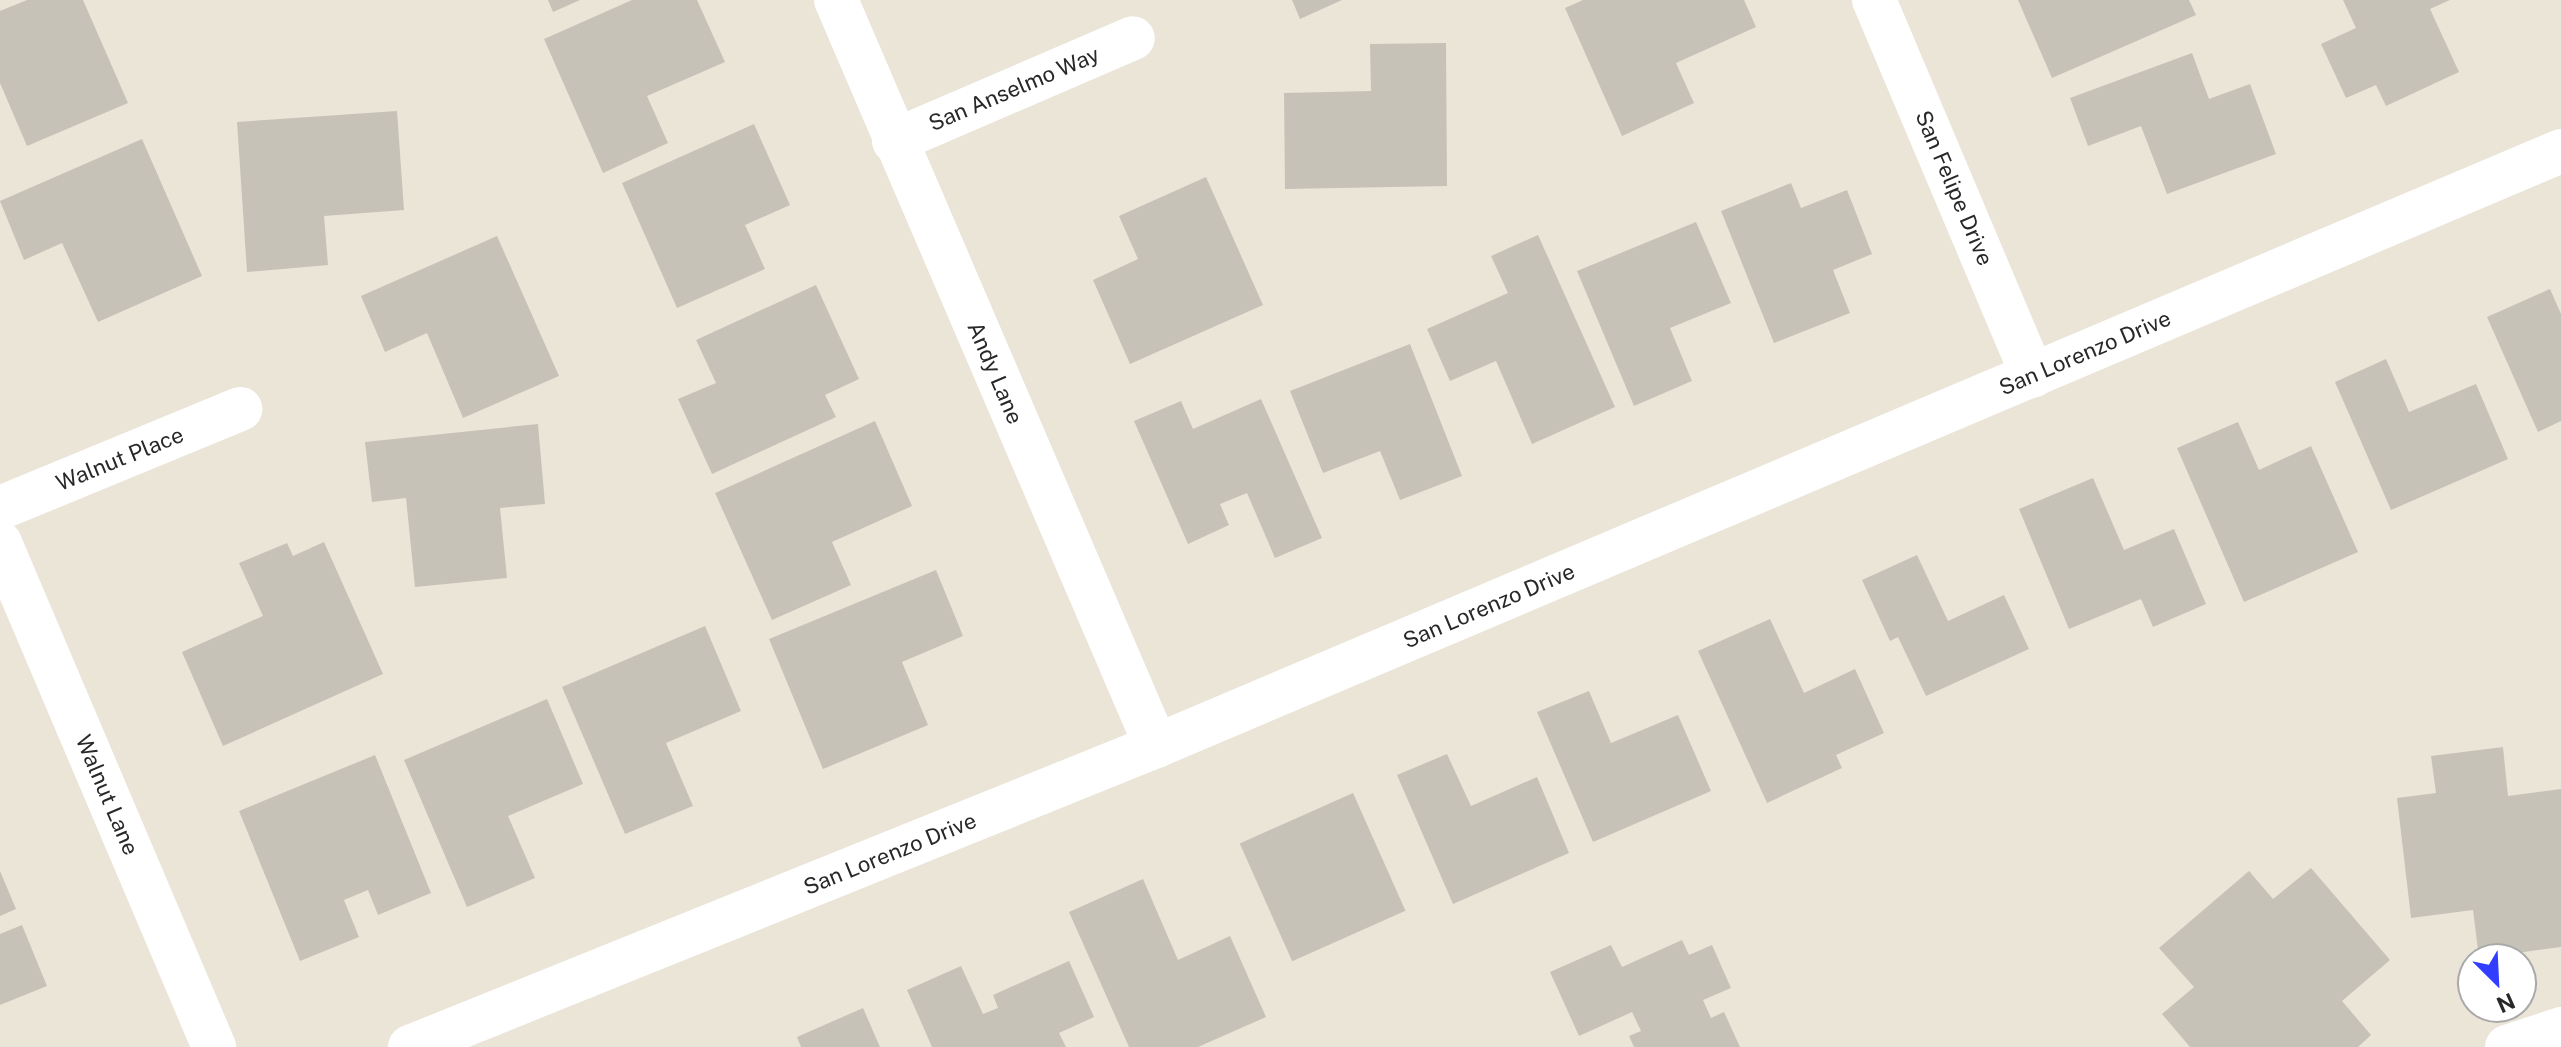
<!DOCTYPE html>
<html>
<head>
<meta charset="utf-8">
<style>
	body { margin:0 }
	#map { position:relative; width:2561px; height:1047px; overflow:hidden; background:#ebe5d8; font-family:"Public Sans",sans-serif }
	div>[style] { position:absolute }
	.building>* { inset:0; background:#c6c2b8; transform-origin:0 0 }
	.minor>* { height:44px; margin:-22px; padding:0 22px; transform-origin:22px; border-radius:22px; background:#fff }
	span { translate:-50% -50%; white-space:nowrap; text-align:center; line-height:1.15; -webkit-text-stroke:6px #fff; paint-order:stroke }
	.street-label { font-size:22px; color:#282828 }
	.north { position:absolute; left:2457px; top:943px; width:80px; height:80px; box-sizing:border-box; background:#fff; border:2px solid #a9a9a9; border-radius:50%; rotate:156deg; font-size:22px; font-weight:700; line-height:32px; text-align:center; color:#282828 }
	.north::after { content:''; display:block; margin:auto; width:28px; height:36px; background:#313eff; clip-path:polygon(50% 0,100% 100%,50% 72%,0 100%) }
</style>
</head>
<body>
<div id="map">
	<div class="building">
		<div style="clip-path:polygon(27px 0,83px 0,128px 103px,27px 146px,0 83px,0 11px)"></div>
		<div style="clip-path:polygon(548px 0,580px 0,553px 12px)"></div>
		<div style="clip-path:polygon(632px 0,697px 0,725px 62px,647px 96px,668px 143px,603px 173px,544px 39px)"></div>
		<div style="clip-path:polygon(1292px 0,1342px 0,1300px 19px)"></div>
		<div style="clip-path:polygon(1583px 0,1744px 0,1756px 27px,1676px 63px,1694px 103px,1622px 136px,1565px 8px)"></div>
		<div style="clip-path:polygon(2018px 0,2189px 0,2196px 15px,2052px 78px)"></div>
		<div style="clip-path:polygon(2343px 0,2450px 0,2430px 9px,2459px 72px,2386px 106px,2376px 85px,2346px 98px,2321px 44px,2356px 28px)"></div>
		<div style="clip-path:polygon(1446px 43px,1447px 186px,1285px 189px,1284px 93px,1371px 91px,1370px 44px)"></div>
		<div style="clip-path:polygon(2192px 53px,2209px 99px,2250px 84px,2276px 154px,2167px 194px,2141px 126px,2088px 146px,2070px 98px)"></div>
		<div style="clip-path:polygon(397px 111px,404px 210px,324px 216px,328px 265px,247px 272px,237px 122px)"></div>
		<div style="clip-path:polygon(754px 124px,790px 205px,745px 225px,765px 269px,677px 308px,622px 183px)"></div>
		<div style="clip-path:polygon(142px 139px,202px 276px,98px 322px,62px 243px,24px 260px,0 201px)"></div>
		<div style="clip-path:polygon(1206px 177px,1263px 305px,1130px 364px,1093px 280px,1138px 259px,1119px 216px)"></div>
		<div style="clip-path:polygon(1791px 183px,1801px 208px,1847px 190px,1872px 254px,1833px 270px,1850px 313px,1774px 343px,1721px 211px)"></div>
		<div style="clip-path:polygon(1696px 222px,1731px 303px,1670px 328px,1692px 381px,1634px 406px,1577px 271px)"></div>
		<div style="clip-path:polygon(1538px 235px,1615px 407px,1532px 444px,1496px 361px,1450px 381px,1427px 329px,1508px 293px,1491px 256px)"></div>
		<div style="clip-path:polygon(497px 236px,559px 376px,463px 418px,427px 333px,385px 352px,361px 296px)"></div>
		<div style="clip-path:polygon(816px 285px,859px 379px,825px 395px,836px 417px,712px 474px,678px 399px,716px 383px,696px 340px)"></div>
		<div style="clip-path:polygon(2550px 289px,2561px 314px,2561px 421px,2538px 432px,2487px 317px)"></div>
		<div style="clip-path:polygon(1410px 344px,1462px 476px,1400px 500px,1380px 451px,1323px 473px,1290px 391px)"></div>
		<div style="clip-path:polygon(2386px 359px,2409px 412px,2476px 384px,2508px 459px,2391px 510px,2335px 382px)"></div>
		<div style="clip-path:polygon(1261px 399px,1322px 538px,1275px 558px,1247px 493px,1220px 504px,1229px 525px,1188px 544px,1134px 421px,1181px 401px,1193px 429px)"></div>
		<div style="clip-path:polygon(875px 421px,912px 506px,832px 542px,851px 585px,772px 620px,715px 493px)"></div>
		<div style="clip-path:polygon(2238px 422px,2259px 470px,2311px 446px,2358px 552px,2244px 602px,2177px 448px)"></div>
		<div style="clip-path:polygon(538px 424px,545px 504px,500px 508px,507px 578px,415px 587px,406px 498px,372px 502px,365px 442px)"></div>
		<div style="clip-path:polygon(2093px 478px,2124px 550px,2174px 529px,2206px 604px,2153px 627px,2141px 599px,2069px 629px,2019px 509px)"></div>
		<div style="clip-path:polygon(324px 542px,383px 674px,223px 746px,182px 652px,263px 616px,239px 563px,287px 543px,293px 556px)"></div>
		<div style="clip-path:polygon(1917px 555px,1948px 621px,2004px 595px,2029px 649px,1926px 696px,1898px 637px,1890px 641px,1862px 580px)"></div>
		<div style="clip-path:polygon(936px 570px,963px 636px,902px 662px,928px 725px,823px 769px,769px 639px)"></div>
		<div style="clip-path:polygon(1770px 619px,1804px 693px,1855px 669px,1884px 733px,1836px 755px,1842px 768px,1767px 803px,1698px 651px)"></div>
		<div style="clip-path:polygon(705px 626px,741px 711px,666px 743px,693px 806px,625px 834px,562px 687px)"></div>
		<div style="clip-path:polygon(1589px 691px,1611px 743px,1678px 715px,1711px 791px,1593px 842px,1537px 712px)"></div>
		<div style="clip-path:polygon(547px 699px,583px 784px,508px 816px,535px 878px,467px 907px,404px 760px)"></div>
		<div style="clip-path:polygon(2503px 747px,2508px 796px,2561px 789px,2561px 947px,2479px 958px,2473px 910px,2411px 918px,2397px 798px,2436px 793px,2431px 756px)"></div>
		<div style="clip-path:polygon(1447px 754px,1471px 806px,1537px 777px,1569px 853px,1453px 904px,1397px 775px)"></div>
		<div style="clip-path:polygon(375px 755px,431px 893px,378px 915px,368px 890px,344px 900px,359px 937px,300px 961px,239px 811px)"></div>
		<div style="left:1353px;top:793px;width:129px;height:124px;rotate:66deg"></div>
		<div style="clip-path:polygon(2311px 868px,2390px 960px,2342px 1001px,2371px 1035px,2358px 1047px,2190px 1047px,2162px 1014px,2194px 987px,2159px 948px,2249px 871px,2273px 899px)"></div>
		<div style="clip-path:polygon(0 871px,16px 909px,0 916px)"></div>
		<div style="clip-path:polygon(1143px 879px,1178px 960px,1230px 936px,1266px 1017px,1198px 1047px,1129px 1047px,1069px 912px)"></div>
		<div style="clip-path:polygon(22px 925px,47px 986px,0 1005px,0 934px)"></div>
		<div style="clip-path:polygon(1682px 940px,1689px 955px,1712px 945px,1731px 988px,1703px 1000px,1711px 1018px,1724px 1012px,1740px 1047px,1634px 1047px,1629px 1036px,1641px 1031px,1632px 1012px,1579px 1036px,1550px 972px,1611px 945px,1622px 967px)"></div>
		<div style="clip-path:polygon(1069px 961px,1094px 1017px,1059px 1033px,1066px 1047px,932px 1047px,907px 990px,961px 966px,983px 1014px,998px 1008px,993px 995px)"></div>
		<div style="clip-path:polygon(863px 1008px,880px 1047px,801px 1047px,797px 1037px)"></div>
	</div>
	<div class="minor">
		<div style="left:836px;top:0;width:812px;rotate:66.78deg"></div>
		<div style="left:1874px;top:0;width:408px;rotate:67.1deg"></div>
		<div style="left:894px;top:141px;width:260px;rotate:-23.3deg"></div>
		<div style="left:0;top:508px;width:260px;rotate:-22.4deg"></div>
		<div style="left:0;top:543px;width:548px;rotate:66.99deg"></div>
		<div style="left:410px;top:1047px;width:804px;rotate:-21.97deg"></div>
		<div style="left:1156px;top:746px;width:1526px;rotate:-22.95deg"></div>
		<div style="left:2507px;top:1047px;width:57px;rotate:-18.4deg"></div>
	</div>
	<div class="street-label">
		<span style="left:1014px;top:89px;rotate:-23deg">San Anselmo Way</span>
		<span style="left:1954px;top:188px;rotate:67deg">San Felipe Drive</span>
		<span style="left:2085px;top:353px;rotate:-23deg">San Lorenzo Drive</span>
		<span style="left:995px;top:373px;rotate:67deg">Andy Lane</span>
		<span style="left:120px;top:459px;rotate:-22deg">Walnut Place</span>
		<span style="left:1489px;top:606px;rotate:-23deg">San Lorenzo Drive</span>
		<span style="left:107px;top:795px;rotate:67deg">Walnut Lane</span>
		<span style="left:890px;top:854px;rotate:-22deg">San Lorenzo Drive</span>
	</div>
	<div class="north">N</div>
</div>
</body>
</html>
